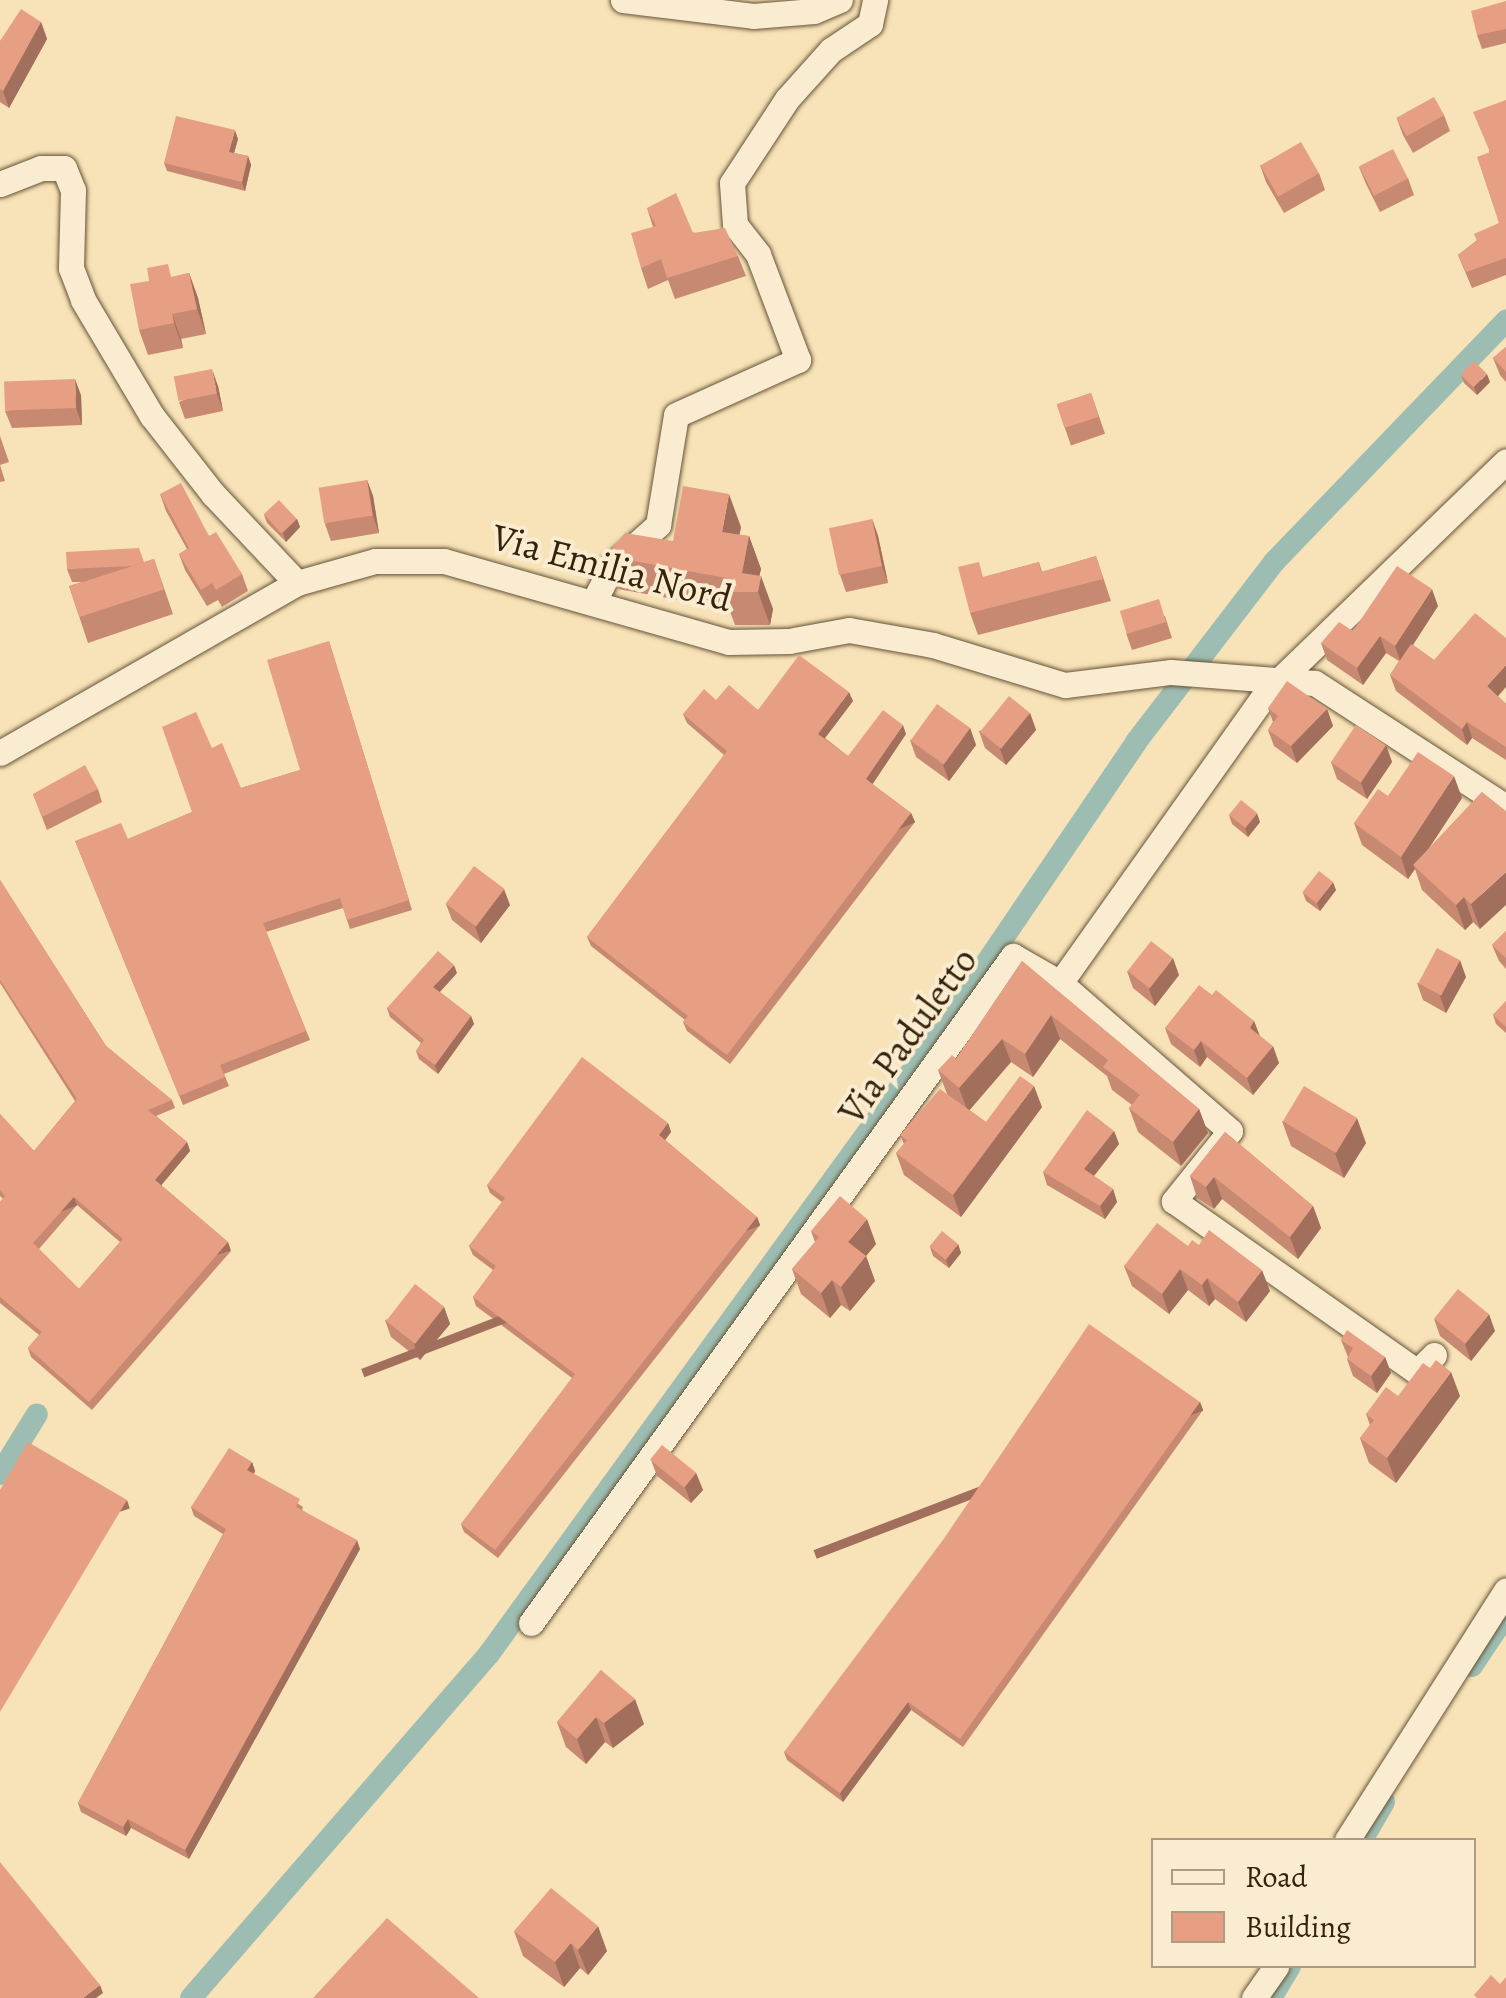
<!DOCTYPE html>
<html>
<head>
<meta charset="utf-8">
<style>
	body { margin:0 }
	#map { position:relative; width:1506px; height:1998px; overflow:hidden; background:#f8e2b7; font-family:Alegreya,serif }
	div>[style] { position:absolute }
	.canal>* { height:22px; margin:-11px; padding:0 11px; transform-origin:11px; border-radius:11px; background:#9dbdb2 }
	.roads { filter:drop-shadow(0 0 2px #655438) drop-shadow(0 0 2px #655438) }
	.minor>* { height:25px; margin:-12.5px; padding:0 12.5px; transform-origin:12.5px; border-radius:12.5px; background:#faecd0 }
	.wall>* { inset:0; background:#c78972; transform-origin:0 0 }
	.shaded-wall>* { inset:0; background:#a26f5c; transform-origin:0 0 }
	.building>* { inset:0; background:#e79f84; transform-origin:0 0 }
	span { translate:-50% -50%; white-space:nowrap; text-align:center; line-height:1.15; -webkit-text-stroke:8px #faecd0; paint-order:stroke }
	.street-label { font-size:38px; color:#34240d }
	.legend { position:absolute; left:1151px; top:1838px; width:325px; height:130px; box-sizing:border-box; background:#faecd0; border:2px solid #ab9c82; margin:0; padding:12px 18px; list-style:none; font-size:30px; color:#34240d }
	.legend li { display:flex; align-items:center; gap:20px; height:50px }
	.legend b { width:50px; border:2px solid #ab9c82 }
</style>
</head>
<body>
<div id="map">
	<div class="canal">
		<div style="left:0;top:1474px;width:70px;rotate:-58.3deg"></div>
		<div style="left:1472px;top:1666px;width:61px;rotate:-56.3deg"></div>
		<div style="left:1362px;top:1840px;width:44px;rotate:-59.9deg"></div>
		<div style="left:191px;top:1998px;width:455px;rotate:-49.1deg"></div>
		<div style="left:489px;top:1654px;width:739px;rotate:-54.03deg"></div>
		<div style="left:923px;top:1056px;width:379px;rotate:-55.8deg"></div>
		<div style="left:1136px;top:742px;width:227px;rotate:-52.5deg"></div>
		<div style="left:1274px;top:562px;width:335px;rotate:-46.1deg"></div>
		<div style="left:1271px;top:1998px;width:37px;rotate:-59deg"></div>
	</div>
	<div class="roads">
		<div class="minor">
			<div style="left:623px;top:0;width:131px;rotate:7deg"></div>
			<div style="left:753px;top:16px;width:61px;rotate:-4.7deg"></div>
			<div style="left:814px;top:11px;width:28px;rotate:-23deg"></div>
			<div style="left:0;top:184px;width:44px;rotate:-21.3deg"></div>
			<div style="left:41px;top:168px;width:23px"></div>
			<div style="left:64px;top:168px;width:24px;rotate:68deg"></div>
			<div style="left:73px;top:190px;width:78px;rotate:91.5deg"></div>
			<div style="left:71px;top:268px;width:34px;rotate:69deg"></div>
			<div style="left:83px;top:300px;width:135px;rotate:59.3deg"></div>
			<div style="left:152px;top:416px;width:99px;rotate:52deg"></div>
			<div style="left:213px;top:494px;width:122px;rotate:46.7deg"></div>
			<div style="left:593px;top:603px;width:42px;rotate:-62.8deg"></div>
			<div style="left:612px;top:566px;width:62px;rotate:-41.7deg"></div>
			<div style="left:658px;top:525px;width:111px;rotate:-80.7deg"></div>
			<div style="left:676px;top:415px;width:134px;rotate:-24.3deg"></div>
			<div style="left:798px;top:360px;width:113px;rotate:-110.7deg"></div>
			<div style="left:758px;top:254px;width:37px;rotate:-128deg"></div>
			<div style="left:735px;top:225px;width:42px;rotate:-94.1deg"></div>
			<div style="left:732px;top:183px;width:100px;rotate:-56.8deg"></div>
			<div style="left:787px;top:99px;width:66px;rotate:-48.1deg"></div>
			<div style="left:831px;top:50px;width:47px;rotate:-33.7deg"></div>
			<div style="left:870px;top:24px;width:25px;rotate:-78deg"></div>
			<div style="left:0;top:753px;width:342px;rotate:-29.8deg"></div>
			<div style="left:297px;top:583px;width:81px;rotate:-15.8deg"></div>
			<div style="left:375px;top:561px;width:69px"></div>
			<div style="left:444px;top:561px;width:296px;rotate:15.9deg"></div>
			<div style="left:729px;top:642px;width:60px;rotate:-1deg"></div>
			<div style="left:789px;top:641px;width:61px;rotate:-10.4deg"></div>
			<div style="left:849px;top:630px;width:85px;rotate:10.1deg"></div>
			<div style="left:933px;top:645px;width:138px;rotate:16.9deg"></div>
			<div style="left:1065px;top:685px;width:107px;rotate:-7deg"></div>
			<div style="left:1171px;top:672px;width:144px;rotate:4.4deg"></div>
			<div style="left:1315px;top:683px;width:228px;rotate:33deg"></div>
			<div style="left:1060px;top:983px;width:357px;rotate:-54.6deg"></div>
			<div style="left:1267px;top:692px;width:332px;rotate:-44deg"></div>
			<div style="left:531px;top:1623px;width:823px;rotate:-54.15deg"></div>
			<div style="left:1013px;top:956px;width:54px;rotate:29.9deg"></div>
			<div style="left:1060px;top:983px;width:225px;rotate:41deg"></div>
			<div style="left:1230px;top:1131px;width:90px;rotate:128.7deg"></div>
			<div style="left:1174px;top:1201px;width:297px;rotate:35.1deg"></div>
			<div style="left:1417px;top:1372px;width:24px;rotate:-45deg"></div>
			<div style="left:1347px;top:1840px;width:296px;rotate:-57.5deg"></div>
			<div style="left:1254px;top:1998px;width:39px;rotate:-55deg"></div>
		</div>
	</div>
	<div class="wall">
		<div style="clip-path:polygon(1506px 1px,1506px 43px,1482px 49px,1477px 35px)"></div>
		<div style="clip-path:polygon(41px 22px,47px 39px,9px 108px,0 102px,0 41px)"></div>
		<div style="clip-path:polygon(1506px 100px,1506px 275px,1472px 288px,1458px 255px,1499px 223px,1489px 152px)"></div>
		<div style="clip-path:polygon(1444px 115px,1450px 131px,1413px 153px,1403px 135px,1397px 119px)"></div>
		<div style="clip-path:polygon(238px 139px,234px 153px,248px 156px,251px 165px,245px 191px,167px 171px,164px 163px)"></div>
		<div style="clip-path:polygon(1260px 165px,1319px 173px,1325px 190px,1284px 213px,1266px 182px)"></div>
		<div style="clip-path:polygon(1359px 167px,1408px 178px,1414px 195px,1380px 212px,1366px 184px)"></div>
		<div style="clip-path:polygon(647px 208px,738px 256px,746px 276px,675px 299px,668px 280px,648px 289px,641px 268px,653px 227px)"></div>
		<div style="clip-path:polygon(189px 273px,198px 298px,206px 334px,181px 339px,183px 348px,148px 355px,139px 330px,173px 277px)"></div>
		<div style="clip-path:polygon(1506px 347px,1506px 382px,1500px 375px,1493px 358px)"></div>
		<div style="clip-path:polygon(1461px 375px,1490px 382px,1477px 395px,1464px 383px)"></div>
		<div style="clip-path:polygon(218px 386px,223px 411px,185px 419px,179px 402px)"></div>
		<div style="left:1091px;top:393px;width:43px;height:36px;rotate:71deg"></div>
		<div style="clip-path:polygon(81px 395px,82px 425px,12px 428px,5px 411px)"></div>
		<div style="clip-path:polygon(0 436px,9px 462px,0 465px)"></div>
		<div style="clip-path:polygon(0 465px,5px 481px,0 482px)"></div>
		<div style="clip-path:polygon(367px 480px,373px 496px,379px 533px,331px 541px,325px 524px)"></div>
		<div style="clip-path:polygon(160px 494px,209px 536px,242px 574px,248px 591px,222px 607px,218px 600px,207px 606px,185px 570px,179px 554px,187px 549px,166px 511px)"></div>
		<div style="clip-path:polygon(264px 515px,297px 519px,300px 527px,286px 542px,267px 523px)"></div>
		<div style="clip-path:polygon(872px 519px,878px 536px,888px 583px,846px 592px,840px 575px)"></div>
		<div style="clip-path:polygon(741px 527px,739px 535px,749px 536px,761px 569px,759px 576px,773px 609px,770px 625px,735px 625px,729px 609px,618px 589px,606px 556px)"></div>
		<div style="clip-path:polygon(1096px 556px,1111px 601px,978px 635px,970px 613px,984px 577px,1039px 562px,1042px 572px)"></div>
		<div style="clip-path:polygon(154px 559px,173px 614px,88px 643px,69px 586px,82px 582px,72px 582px,67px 569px,144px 562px)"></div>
		<div style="clip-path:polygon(1438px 606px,1413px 645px,1434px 660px,1498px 696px,1506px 704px,1506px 760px,1472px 738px,1467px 745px,1396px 691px,1390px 675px,1399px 661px,1386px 653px,1363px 685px,1327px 660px,1321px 643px,1353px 631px)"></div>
		<div style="clip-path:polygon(1165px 616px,1172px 638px,1132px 650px,1126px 633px)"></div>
		<div style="clip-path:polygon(329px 641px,412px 910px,350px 929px,343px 908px,266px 932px,310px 1040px,224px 1074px,229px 1086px,183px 1105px,75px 841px,128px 839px,192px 812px,212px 748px,241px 788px,300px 770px)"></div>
		<div style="clip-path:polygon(716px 700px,758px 710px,853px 701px,825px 738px,848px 756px,906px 734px,872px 784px,911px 813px,915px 822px,730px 1064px,687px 1031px,683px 1022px,685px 1020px,591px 946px,587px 937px,724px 755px,687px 723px,683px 714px)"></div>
		<div style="clip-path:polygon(1268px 708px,1327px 709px,1333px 726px,1297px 763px,1274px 746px,1268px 730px,1273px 722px)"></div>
		<div style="clip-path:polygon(1030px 713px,1036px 730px,1006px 765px,985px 748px,979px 731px)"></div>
		<div style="clip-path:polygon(970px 728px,976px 745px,949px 781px,916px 757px,910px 740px)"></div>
		<div style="clip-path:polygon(1386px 745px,1392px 762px,1367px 799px,1337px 779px,1331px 762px)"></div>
		<div style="clip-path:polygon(98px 789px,102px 802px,47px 830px,33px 794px)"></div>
		<div style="clip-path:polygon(1482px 792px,1480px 929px,1473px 922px,1465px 930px,1422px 890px,1415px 869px,1408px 879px,1362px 845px,1354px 823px,1388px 796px,1462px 798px,1427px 851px)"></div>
		<div style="clip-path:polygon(1229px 815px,1260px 822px,1248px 837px,1232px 824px)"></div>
		<div style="clip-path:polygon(evenodd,0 880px,106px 1046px,172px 1100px,175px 1108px,156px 1116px,187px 1142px,190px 1151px,161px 1185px,228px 1242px,231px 1251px,92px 1410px,31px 1357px,28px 1348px,39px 1335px,0 1303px,0 1202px,3px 1199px,0 1196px,0 1114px,34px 1151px,75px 1101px,0 983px,0 880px,77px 1205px,120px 1242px,79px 1289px,39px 1249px,77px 1205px)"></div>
		<div style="clip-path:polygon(1336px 890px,1320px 911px,1306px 901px,1303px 893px)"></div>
		<div style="clip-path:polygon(446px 904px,510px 905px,481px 943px,452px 920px)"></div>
		<div style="clip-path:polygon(1506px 931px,1506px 969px,1499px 961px,1492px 945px)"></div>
		<div style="clip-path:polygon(1022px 961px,1199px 1109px,1208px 1133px,1181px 1166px,1138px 1132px,1129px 1108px,1132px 1105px,1112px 1090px,1107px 1076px,1060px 1039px,1033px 1077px,1011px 1062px,969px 1110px,986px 1122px,1042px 1107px,961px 1217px,904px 1175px,896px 1153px,904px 1144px,900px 1135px,947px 1094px,938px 1070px,956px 1059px)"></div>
		<div style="clip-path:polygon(1127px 971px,1179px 975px,1155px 1006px,1133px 988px)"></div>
		<div style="clip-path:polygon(457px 973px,440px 992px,471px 1016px,474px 1024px,438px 1074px,419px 1059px,416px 1051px,421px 1043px,390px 1017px,387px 1008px)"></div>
		<div style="clip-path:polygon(1466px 977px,1446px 1013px,1423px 1000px,1417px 983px)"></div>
		<div style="clip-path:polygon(1212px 995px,1254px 1021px,1260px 1036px,1279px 1063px,1253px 1095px,1207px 1057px,1200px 1067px,1171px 1044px,1165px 1028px)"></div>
		<div style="clip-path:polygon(1506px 1001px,1506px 1033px,1496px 1024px,1493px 1015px)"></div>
		<div style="clip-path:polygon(1282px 1121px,1366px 1143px,1344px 1178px,1291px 1146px)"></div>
		<div style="clip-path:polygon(668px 1123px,671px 1132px,665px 1140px,757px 1217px,760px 1225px,498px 1558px,464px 1532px,461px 1524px,572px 1378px,476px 1306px,473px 1297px,493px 1270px,473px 1255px,469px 1246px,502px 1202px,490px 1193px,487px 1185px)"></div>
		<div style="clip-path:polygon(1114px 1131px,1119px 1144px,1094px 1176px,1113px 1189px,1117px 1202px,1105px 1219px,1047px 1185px,1043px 1172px)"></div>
		<div style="clip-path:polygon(1225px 1132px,1313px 1206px,1321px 1228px,1298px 1259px,1222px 1199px,1214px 1209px,1197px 1198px,1190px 1176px)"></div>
		<div style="clip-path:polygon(811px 1231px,876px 1244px,866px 1256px,875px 1281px,850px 1311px,841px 1305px,830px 1318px,801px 1294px,792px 1269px,815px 1242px)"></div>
		<div style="clip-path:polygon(958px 1244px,961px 1253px,949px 1268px,933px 1256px,930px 1247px)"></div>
		<div style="clip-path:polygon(1188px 1246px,1270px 1291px,1246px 1322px,1215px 1299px,1209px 1306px,1188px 1290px,1169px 1314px,1132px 1286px,1124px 1266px)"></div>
		<div style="clip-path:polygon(444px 1307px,450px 1324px,420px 1360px,391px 1337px,385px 1320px)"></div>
		<div style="clip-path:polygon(1434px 1319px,1495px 1331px,1471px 1361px,1440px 1336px)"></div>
		<div style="clip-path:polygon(1341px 1340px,1385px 1357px,1391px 1373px,1377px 1393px,1353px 1376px,1347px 1359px,1348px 1357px)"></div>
		<div style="clip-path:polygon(1398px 1396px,1460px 1396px,1396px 1483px,1369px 1463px,1360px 1438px,1370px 1425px,1366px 1414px)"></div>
		<div style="clip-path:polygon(1200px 1402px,1203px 1410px,963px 1747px,911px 1710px,843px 1802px,787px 1760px,784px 1752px)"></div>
		<div style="clip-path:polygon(651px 1460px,696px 1473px,703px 1490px,691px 1503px,657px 1476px)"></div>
		<div style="clip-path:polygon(252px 1462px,255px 1471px,254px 1474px,303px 1507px,302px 1510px,360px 1549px,189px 1859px,131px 1828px,126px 1836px,81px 1812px,78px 1803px,223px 1534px,194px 1516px,191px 1507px)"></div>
		<div style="clip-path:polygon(601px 1670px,644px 1724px,613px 1748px,605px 1742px,586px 1764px,566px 1747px,557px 1722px)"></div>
		<div style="clip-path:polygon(514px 1931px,607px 1951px,588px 1975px,580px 1968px,564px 1987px,523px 1956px)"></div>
	</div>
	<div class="shaded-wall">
		<div style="clip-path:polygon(41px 22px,47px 39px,9px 108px,3px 91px)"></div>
		<div style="clip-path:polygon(235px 130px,238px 139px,232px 160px,229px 152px)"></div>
		<div style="clip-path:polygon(248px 156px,251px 165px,245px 191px,242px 182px)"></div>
		<div style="clip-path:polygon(189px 273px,198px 298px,206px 334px,197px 309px)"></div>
		<div style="clip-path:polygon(172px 314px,181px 339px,183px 348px,174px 323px)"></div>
		<div style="clip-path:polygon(212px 369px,218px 386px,223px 411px,217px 394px)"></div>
		<div style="clip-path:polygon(1487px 374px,1490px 382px,1477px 395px,1474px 387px)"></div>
		<div style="clip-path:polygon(75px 379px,81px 395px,82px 425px,76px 408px)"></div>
		<div style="clip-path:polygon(367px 480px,373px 496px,379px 533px,373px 516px)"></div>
		<div style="clip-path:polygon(729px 494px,741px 527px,734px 564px,722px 532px)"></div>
		<div style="clip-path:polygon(297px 519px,300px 527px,286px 542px,283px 533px)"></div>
		<div style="clip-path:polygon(872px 519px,878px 536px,888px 583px,882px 566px)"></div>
		<div style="clip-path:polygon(749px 536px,761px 569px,756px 592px,742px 573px)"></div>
		<div style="clip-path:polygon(761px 576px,773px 609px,770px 625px,758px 592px)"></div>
		<div style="clip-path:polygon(1432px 589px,1438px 606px,1401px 663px,1395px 646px)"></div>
		<div style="clip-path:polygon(1380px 636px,1386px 653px,1363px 685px,1357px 668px)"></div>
		<div style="clip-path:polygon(1506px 665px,1506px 687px,1493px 702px,1487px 686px)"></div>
		<div style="clip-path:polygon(849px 692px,853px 701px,822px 742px,818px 734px)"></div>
		<div style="clip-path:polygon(1327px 709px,1333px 726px,1297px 763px,1291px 746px)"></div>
		<div style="clip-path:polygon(1030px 713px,1036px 730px,1006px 765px,1000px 749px)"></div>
		<div style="clip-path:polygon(1467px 722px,1472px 738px,1467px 745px,1462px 729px)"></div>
		<div style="clip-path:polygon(903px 725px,906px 734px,870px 788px,866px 779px)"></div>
		<div style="clip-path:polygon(970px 728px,976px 745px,949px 781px,943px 765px)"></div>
		<div style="clip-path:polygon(1386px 745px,1392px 762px,1367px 799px,1361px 783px)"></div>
		<div style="clip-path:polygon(1454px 776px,1462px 798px,1416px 868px,1413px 865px,1415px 869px,1408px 879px,1401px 857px)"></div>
		<div style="left:911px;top:813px;width:10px;height:304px;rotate:66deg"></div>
		<div style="clip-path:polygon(1257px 813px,1260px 822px,1248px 837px,1245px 828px)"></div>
		<div style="clip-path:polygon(1506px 872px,1506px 905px,1480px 929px,1471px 904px)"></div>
		<div style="clip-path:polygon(1333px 882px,1336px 890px,1320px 911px,1317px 903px)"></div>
		<div style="clip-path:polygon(504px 889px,510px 905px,481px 943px,475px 926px)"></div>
		<div style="clip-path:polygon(1464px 897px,1473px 922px,1465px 930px,1456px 905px)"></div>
		<div style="clip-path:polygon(1173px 958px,1179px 975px,1155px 1006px,1149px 989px)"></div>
		<div style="clip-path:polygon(1460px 960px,1466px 977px,1446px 1013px,1440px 996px)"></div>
		<div style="clip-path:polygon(454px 965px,457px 973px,436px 996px,433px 987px)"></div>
		<div style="clip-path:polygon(1051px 1015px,1060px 1039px,1033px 1077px,1025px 1054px)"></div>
		<div style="clip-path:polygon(471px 1016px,474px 1024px,438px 1074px,435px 1065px)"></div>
		<div style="clip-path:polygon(1254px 1021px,1260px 1037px,1250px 1028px)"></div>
		<div style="clip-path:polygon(1002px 1039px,1011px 1062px,968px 1112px,959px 1088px)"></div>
		<div style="clip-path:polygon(1201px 1041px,1207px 1057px,1200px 1067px,1194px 1050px)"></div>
		<div style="clip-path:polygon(1273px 1046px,1279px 1063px,1253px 1095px,1247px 1078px)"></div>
		<div style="clip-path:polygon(1034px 1086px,1042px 1107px,961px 1217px,953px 1195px)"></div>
		<div style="clip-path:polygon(1199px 1109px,1208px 1133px,1181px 1166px,1173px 1142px)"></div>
		<div style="clip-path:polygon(1357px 1118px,1366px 1143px,1344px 1178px,1335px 1153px)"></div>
		<div style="clip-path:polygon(668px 1123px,671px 1132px,662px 1144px,659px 1135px)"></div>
		<div style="clip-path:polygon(1114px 1131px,1119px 1144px,1089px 1182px,1084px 1169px)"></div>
		<div style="clip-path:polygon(187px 1142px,190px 1151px,159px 1188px,155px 1180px)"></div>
		<div style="clip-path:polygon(1214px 1177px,1222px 1199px,1214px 1209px,1206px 1187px)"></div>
		<div style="clip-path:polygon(1113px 1189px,1117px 1202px,1105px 1219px,1100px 1206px)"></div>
		<div style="left:74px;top:1197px;width:9px;height:62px;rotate:69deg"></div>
		<div style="clip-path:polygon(1313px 1206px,1321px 1228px,1298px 1259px,1290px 1237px)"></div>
		<div style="left:757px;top:1217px;width:9px;height:424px;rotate:69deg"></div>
		<div style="clip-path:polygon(867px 1219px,876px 1244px,866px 1256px,875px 1281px,850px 1311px,841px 1287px,848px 1242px)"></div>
		<div style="left:228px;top:1242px;width:9px;height:212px;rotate:72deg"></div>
		<div style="clip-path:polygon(958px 1244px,961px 1253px,949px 1268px,946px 1260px)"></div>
		<div style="clip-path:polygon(1180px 1269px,1188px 1290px,1169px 1314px,1162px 1294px)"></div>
		<div style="clip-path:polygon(1262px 1270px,1270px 1291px,1246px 1322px,1238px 1302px)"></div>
		<div style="clip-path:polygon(1207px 1278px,1215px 1299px,1209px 1306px,1202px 1285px)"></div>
		<div style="clip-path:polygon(832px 1280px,841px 1305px,830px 1318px,821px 1293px)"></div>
		<div style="clip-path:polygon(444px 1307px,450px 1324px,420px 1360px,414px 1344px)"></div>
		<div style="clip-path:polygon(1489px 1314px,1495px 1331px,1471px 1361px,1465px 1344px)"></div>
		<div style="clip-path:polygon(1385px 1357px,1391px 1373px,1377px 1393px,1371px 1376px)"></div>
		<div style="clip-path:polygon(1451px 1372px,1460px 1396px,1396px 1483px,1387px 1458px)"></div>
		<div style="left:1200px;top:1402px;width:9px;height:414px;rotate:69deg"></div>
		<div style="clip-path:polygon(252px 1462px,255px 1471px,250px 1479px,247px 1470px)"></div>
		<div style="clip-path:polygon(696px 1473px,703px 1490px,691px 1503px,685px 1487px)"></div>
		<div style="left:127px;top:1500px;width:9px;height:247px;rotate:72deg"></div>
		<div style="clip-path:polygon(357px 1540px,360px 1549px,189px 1859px,185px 1850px)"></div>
		<div style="clip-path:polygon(635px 1699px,644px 1724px,613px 1748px,604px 1723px)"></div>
		<div style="clip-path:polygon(908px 1702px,911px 1710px,843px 1802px,840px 1793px)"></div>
		<div style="clip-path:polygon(596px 1717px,605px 1742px,586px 1764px,577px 1739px)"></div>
		<div style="clip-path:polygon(128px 1819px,131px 1828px,126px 1836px,123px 1827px)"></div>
		<div style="clip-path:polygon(598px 1926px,607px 1951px,588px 1975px,578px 1950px)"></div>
		<div style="clip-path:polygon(571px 1943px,580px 1968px,564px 1987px,555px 1962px)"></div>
		<div style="clip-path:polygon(100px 1985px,103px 1993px,96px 1998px,83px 1998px)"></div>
	</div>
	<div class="building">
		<div style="clip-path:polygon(1506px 1px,1506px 29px,1477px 35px,1471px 11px)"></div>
		<div style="clip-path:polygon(21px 9px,41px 22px,3px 91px,0 89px,0 41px)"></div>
		<div style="left:1434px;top:97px;width:21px;height:43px;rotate:61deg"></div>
		<div style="clip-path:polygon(1506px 100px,1506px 258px,1466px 272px,1458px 255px,1477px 241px,1474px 234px,1499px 223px,1477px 157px,1490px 152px,1473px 112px)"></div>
		<div style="clip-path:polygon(176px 116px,235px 130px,229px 152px,248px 156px,242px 182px,164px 163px)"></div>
		<div style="left:1301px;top:142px;width:36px;height:47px;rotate:60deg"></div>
		<div style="left:1393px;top:149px;width:33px;height:38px;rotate:63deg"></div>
		<div style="clip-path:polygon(676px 193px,693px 233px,725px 228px,738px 256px,667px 278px,661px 259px,641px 268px,631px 233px,656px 226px,647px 208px)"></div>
		<div style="clip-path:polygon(168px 264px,171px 277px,189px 273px,197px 309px,172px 314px,174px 323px,139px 330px,130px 284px,149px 281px,147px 268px)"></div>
		<div style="clip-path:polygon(1506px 347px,1506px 372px,1493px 358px)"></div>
		<div style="left:1474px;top:361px;width:18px;height:19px;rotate:45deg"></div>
		<div style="left:212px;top:369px;width:25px;height:39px;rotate:79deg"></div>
		<div style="left:75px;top:379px;width:29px;height:71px;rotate:88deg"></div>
		<div style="left:1091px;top:393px;width:25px;height:36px;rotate:72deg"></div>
		<div style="left:367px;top:480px;width:36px;height:49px;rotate:81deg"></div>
		<div style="clip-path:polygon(181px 483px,209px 536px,216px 532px,242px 574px,216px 590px,212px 583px,201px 590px,179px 554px,189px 548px,160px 494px)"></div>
		<div style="clip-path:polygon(683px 486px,729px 494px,722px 532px,749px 536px,742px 573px,761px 576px,758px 592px,723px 592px,726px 578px,606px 556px,625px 533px,673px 541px)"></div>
		<div style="left:279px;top:500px;width:26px;height:21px;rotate:47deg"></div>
		<div style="left:872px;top:519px;width:48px;height:44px;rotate:78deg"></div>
		<div style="clip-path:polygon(139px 548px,144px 562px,132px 566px,67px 569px,66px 552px)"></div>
		<div style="clip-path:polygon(1096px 556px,1103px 579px,970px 613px,958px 567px,979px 562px,983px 577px,1039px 562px,1041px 572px)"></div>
		<div style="left:154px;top:559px;width:32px;height:89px;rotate:72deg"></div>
		<div style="clip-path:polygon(1397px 566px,1432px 589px,1395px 646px,1380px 636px,1357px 668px,1321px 643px,1339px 622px,1353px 631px)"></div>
		<div style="left:1159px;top:599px;width:24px;height:41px;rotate:73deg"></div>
		<div style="clip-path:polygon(1475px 613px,1506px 638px,1506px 665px,1487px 686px,1506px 704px,1506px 747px,1467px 722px,1462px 729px,1390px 675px,1411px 644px,1434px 660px)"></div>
		<div style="clip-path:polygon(329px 641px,409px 900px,347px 920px,340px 898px,263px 923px,306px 1031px,220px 1065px,225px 1077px,179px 1096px,75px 841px,121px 823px,128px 839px,192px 812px,162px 727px,196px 712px,212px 748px,222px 743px,241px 788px,300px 770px,267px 660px)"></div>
		<div style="clip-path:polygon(799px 655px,849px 692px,818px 734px,848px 756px,883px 710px,903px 725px,866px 779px,911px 813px,727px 1055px,683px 1022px,688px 1016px,587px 937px,727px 751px,683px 714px,704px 689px,716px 700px,729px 685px,758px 710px)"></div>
		<div style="clip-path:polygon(1287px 681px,1327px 709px,1291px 746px,1268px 730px,1278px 716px,1268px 708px)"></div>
		<div style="left:1009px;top:696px;width:27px;height:46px;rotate:39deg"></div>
		<div style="left:937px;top:704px;width:41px;height:45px;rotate:36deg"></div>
		<div style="left:1356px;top:725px;width:36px;height:45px;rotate:34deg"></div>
		<div style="clip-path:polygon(1418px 752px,1454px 776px,1401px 857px,1354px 823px,1378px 789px,1388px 796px)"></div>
		<div style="clip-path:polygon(85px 765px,98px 789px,42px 817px,33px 794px)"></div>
		<div style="clip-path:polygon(1482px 792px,1506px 811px,1506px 872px,1471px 904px,1464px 897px,1456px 905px,1413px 865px)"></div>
		<div style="left:1241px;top:800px;width:21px;height:19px;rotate:39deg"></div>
		<div style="left:474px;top:866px;width:38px;height:47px;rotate:37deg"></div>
		<div style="left:1319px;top:871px;width:18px;height:27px;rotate:38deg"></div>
		<div style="clip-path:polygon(evenodd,0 880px,106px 1046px,172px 1100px,148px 1110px,187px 1142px,155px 1180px,228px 1242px,89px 1402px,28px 1348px,42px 1332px,0 1297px,0 1202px,5px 1196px,0 1190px,0 1114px,34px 1151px,77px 1099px,0 980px,0 880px,74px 1197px,123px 1239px,79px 1289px,33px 1243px,74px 1197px)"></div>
		<div style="clip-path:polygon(1506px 931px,1506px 958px,1492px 945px)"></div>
		<div style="left:1151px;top:941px;width:28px;height:38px;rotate:38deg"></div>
		<div style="left:1437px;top:948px;width:26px;height:40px;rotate:28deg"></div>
		<div style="clip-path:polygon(438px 951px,454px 965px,433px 987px,471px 1016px,435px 1065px,416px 1051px,424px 1040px,387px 1008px)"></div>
		<div style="clip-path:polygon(1022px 961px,1199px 1109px,1173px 1142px,1129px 1108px,1140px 1095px,1103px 1067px,1108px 1060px,1051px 1015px,1025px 1054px,1002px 1039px,959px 1088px,938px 1070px,952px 1055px,956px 1059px)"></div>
		<div style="clip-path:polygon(1199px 985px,1212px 995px,1216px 990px,1254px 1021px,1250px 1028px,1273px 1046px,1247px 1078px,1201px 1041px,1194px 1050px,1165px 1028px)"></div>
		<div style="clip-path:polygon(1506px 1001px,1506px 1027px,1493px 1015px)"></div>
		<div style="clip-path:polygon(582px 1057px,668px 1123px,659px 1135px,757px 1217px,495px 1550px,461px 1524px,575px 1374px,473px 1297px,496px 1266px,469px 1246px,505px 1198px,487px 1185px)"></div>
		<div style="clip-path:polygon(1020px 1076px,1034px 1086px,953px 1195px,896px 1153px,907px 1140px,900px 1135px,940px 1089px,986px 1122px)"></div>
		<div style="left:1304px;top:1086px;width:62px;height:41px;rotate:31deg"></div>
		<div style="clip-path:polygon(1087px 1110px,1114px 1131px,1084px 1169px,1113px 1189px,1100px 1206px,1043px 1172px)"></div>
		<div style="clip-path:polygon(1225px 1132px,1313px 1206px,1290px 1237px,1214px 1177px,1206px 1187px,1190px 1176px)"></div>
		<div style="clip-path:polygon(840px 1196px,867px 1219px,848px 1242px,866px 1256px,841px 1287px,832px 1280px,821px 1293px,792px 1269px,819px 1237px,811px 1231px)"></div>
		<div style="clip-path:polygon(1157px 1223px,1188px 1246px,1192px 1240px,1199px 1245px,1209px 1230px,1262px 1270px,1238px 1302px,1207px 1278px,1202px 1285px,1180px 1269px,1162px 1294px,1124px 1266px)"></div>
		<div style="left:942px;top:1231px;width:21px;height:20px;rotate:39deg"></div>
		<div style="left:415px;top:1284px;width:37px;height:47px;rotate:38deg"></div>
		<div style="left:1458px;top:1289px;width:40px;height:38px;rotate:39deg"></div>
		<div style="clip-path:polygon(1089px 1324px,1200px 1402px,960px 1739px,908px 1702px,840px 1793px,784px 1752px,943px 1540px)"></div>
		<div style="clip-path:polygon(1347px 1330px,1385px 1357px,1371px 1376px,1347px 1359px,1353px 1348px,1341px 1340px)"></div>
		<div style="clip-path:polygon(1436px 1360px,1451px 1372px,1387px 1458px,1360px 1438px,1374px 1420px,1366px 1414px,1386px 1387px,1398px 1396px,1423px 1363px,1430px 1368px)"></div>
		<div style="clip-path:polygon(28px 1442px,127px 1500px,0 1712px,0 1490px)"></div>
		<div style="left:662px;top:1445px;width:44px;height:19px;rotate:39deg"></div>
		<div style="clip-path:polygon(229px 1448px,252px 1462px,247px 1470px,300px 1499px,296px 1507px,357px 1540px,185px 1850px,128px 1819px,123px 1827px,78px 1803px,226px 1529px,191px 1507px)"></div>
		<div style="clip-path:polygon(601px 1670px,635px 1699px,604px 1723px,596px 1717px,577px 1739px,557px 1722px)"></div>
		<div style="clip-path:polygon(0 1862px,100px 1985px,83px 1998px,0 1998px)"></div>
		<div style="clip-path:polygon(551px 1888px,598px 1926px,578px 1950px,571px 1943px,555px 1962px,514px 1931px)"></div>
		<div style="clip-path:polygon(387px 1918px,479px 1998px,313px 1998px)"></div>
		<div style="clip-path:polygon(1491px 1975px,1500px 1984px,1506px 1977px,1506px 1998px,1477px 1998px,1474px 1995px)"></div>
	</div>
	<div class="street-label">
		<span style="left:612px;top:568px;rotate:15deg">Via Emilia Nord</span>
		<span style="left:908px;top:1036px;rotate:-54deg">Via Paduletto</span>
	</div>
	<ul class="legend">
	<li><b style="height:12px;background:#faecd0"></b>Road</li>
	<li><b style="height:28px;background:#e79f84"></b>Building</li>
	</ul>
</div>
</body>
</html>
